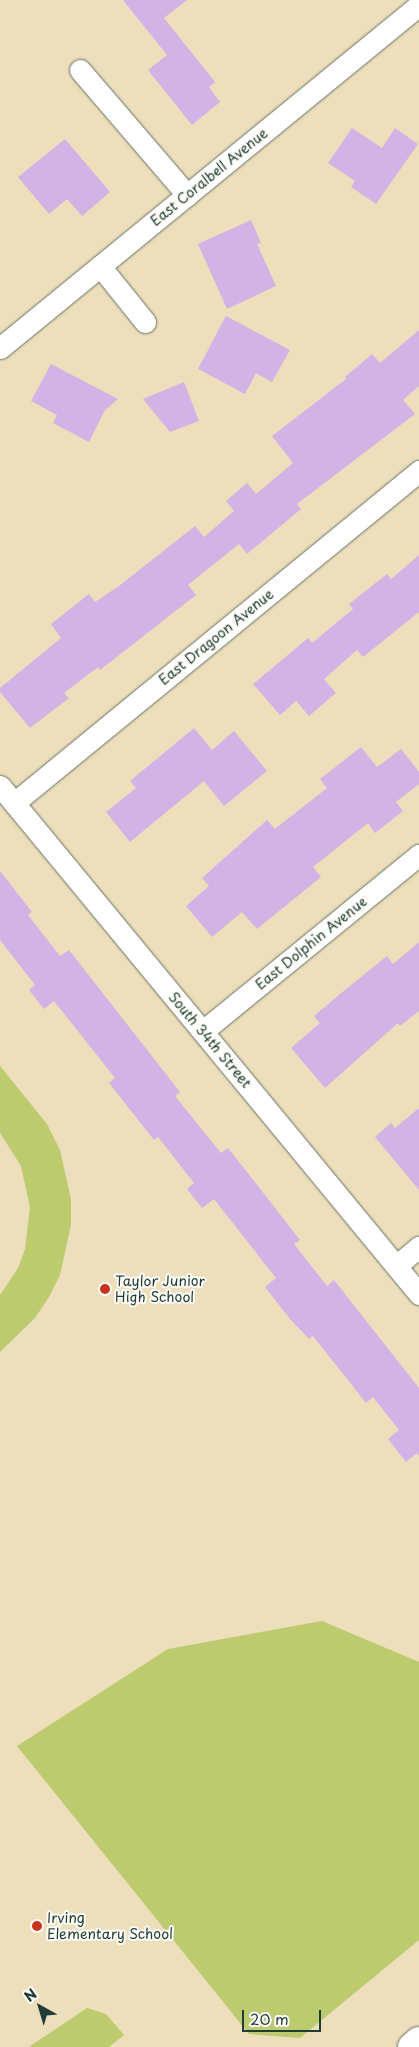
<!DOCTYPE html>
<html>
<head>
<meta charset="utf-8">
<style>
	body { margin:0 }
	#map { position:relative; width:419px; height:2047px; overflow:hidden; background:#eddebc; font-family:"Playpen Sans",sans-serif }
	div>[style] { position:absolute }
	.green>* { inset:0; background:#bccb6e }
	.building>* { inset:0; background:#d3b3e5 }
	.roads { filter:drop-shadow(0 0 1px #677564) drop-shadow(0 0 1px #677564) }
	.street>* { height:21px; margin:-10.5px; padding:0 10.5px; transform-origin:10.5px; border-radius:10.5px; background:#fff }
	.secondary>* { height:28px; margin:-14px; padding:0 14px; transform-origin:14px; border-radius:14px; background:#fff }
	.dots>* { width:14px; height:14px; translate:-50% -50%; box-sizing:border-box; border:2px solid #fdfcf7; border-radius:50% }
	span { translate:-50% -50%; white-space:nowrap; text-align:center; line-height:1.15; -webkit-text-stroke:4px #fdfcf7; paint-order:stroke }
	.street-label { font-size:14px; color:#1f3d34 }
	.poi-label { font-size:14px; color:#1f3d34 }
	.left { translate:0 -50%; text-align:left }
	.north { position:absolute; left:15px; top:1982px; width:50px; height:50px; -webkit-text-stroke:4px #fdfcf7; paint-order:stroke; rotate:321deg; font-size:14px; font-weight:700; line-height:20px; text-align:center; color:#1f3d34 }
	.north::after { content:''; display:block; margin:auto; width:18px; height:22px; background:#1f3d34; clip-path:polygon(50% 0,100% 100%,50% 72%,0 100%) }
	.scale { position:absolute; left:242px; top:2010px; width:79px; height:22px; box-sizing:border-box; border:2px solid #1f3d34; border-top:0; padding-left:6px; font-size:15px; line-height:18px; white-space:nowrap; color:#1f3d34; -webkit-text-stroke:4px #fdfcf7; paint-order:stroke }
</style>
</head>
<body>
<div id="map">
	<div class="green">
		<div style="clip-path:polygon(0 1066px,47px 1124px,60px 1150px,71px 1199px,71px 1225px,60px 1275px,49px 1297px,35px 1318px,0 1352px,0 1295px,18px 1268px,25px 1249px,30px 1207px,21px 1166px,0 1133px)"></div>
		<div style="clip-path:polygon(322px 1621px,419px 1662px,419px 1940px,300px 2038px,249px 2034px,17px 1746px,168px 1649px)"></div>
		<div style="clip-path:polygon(87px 2008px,106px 2014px,124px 2035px,109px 2047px,29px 2047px)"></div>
	</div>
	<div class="building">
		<div style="clip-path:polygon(123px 0,187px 0,164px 18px,215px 82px,209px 87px,220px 102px,192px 125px,148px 70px,167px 55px)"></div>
		<div style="clip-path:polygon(352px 128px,382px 148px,395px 128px,418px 144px,376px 204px,351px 187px,355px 181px,328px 163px)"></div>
		<div style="clip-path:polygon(65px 139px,110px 192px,82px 216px,67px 199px,49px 214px,18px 177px)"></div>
		<div style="clip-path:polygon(251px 220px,261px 243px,257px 244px,276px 286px,227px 309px,198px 244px)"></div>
		<div style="clip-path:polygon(226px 316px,290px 350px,272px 382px,256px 373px,245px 394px,198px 369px)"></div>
		<div style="clip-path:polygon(419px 330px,419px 386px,403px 400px,415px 414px,297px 504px,301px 509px,247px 554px,239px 544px,188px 585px,196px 595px,100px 670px,98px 667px,64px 693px,69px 698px,30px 728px,0 692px,0 688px,61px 638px,51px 624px,89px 594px,95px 602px,119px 586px,195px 526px,204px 537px,234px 511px,226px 501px,247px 483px,256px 494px,293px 463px,272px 436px,346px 379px,345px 377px,372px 354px,380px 363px)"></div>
		<div style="clip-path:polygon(51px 364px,118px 399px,105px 410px,89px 442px,53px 423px,57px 415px,31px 401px)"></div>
		<div style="clip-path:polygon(184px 382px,199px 421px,170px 432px,143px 399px)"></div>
		<div style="clip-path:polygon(419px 555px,419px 612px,363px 657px,357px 650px,324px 679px,336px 693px,309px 716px,296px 701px,280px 715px,253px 684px,308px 638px,312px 643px,353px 609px,349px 604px,387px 574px,391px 579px)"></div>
		<div style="clip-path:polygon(194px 728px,212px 750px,234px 731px,267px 771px,224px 806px,204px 781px,130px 842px,106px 812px,136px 788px,130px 781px)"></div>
		<div style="clip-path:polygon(361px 747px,377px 767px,401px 749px,419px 772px,419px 784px,396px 802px,403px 811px,375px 833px,368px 823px,313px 867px,321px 877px,257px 929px,242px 912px,212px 937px,186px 906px,209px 886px,202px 878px,267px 820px,275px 829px,327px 788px,320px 779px)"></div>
		<div style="clip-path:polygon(0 871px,32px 912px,28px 915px,60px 956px,69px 950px,180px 1092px,175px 1096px,221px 1153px,228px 1148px,247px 1172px,300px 1240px,294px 1244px,327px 1286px,334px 1280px,419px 1388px,419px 1456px,417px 1453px,406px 1462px,388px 1439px,399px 1430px,373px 1397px,366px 1403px,313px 1336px,309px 1339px,290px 1319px,265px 1287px,276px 1278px,214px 1199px,202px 1208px,187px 1189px,194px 1183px,158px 1137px,154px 1140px,109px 1083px,115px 1078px,54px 1001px,44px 1009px,29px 990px,35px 985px,0 940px)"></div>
		<div style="clip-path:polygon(419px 942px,419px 1011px,400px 1026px,398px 1023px,325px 1088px,291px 1048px,320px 1023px,314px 1016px,340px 994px,387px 956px,393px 964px)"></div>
		<div style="clip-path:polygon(419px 1108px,419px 1190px,375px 1137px,391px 1123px,395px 1128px)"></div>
	</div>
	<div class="roads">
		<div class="street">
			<div style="left:80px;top:70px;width:165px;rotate:49.4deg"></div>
			<div style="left:100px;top:266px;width:72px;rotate:51.2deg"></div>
			<div style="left:0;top:348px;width:541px;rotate:-39.3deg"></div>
			<div style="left:0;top:786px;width:659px;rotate:50.48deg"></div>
			<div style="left:14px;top:803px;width:524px;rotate:-39.34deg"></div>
			<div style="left:203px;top:1031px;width:279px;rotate:-39.2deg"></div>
			<div style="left:396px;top:1266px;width:30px;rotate:-40deg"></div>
		</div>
		<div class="secondary">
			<div style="left:412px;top:2047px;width:9px;rotate:-41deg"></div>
		</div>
	</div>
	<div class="dots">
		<div style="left:105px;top:1289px;background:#c8321e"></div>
		<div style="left:37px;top:1926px;background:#c8321e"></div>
	</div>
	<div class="street-label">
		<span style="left:209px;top:177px;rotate:-39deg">East Coralbell Avenue</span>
		<span style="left:216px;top:637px;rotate:-39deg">East Dragoon Avenue</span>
		<span style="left:311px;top:943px;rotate:-39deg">East Dolphin Avenue</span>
		<span style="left:210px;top:1040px;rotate:50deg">South 34th Street</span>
	</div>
	<div class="poi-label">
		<span class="left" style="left:115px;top:1289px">Taylor Junior<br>High School</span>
		<span class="left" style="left:47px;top:1926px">Irving<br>Elementary School</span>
	</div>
	<div class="north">N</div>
	<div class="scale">20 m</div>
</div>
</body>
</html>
